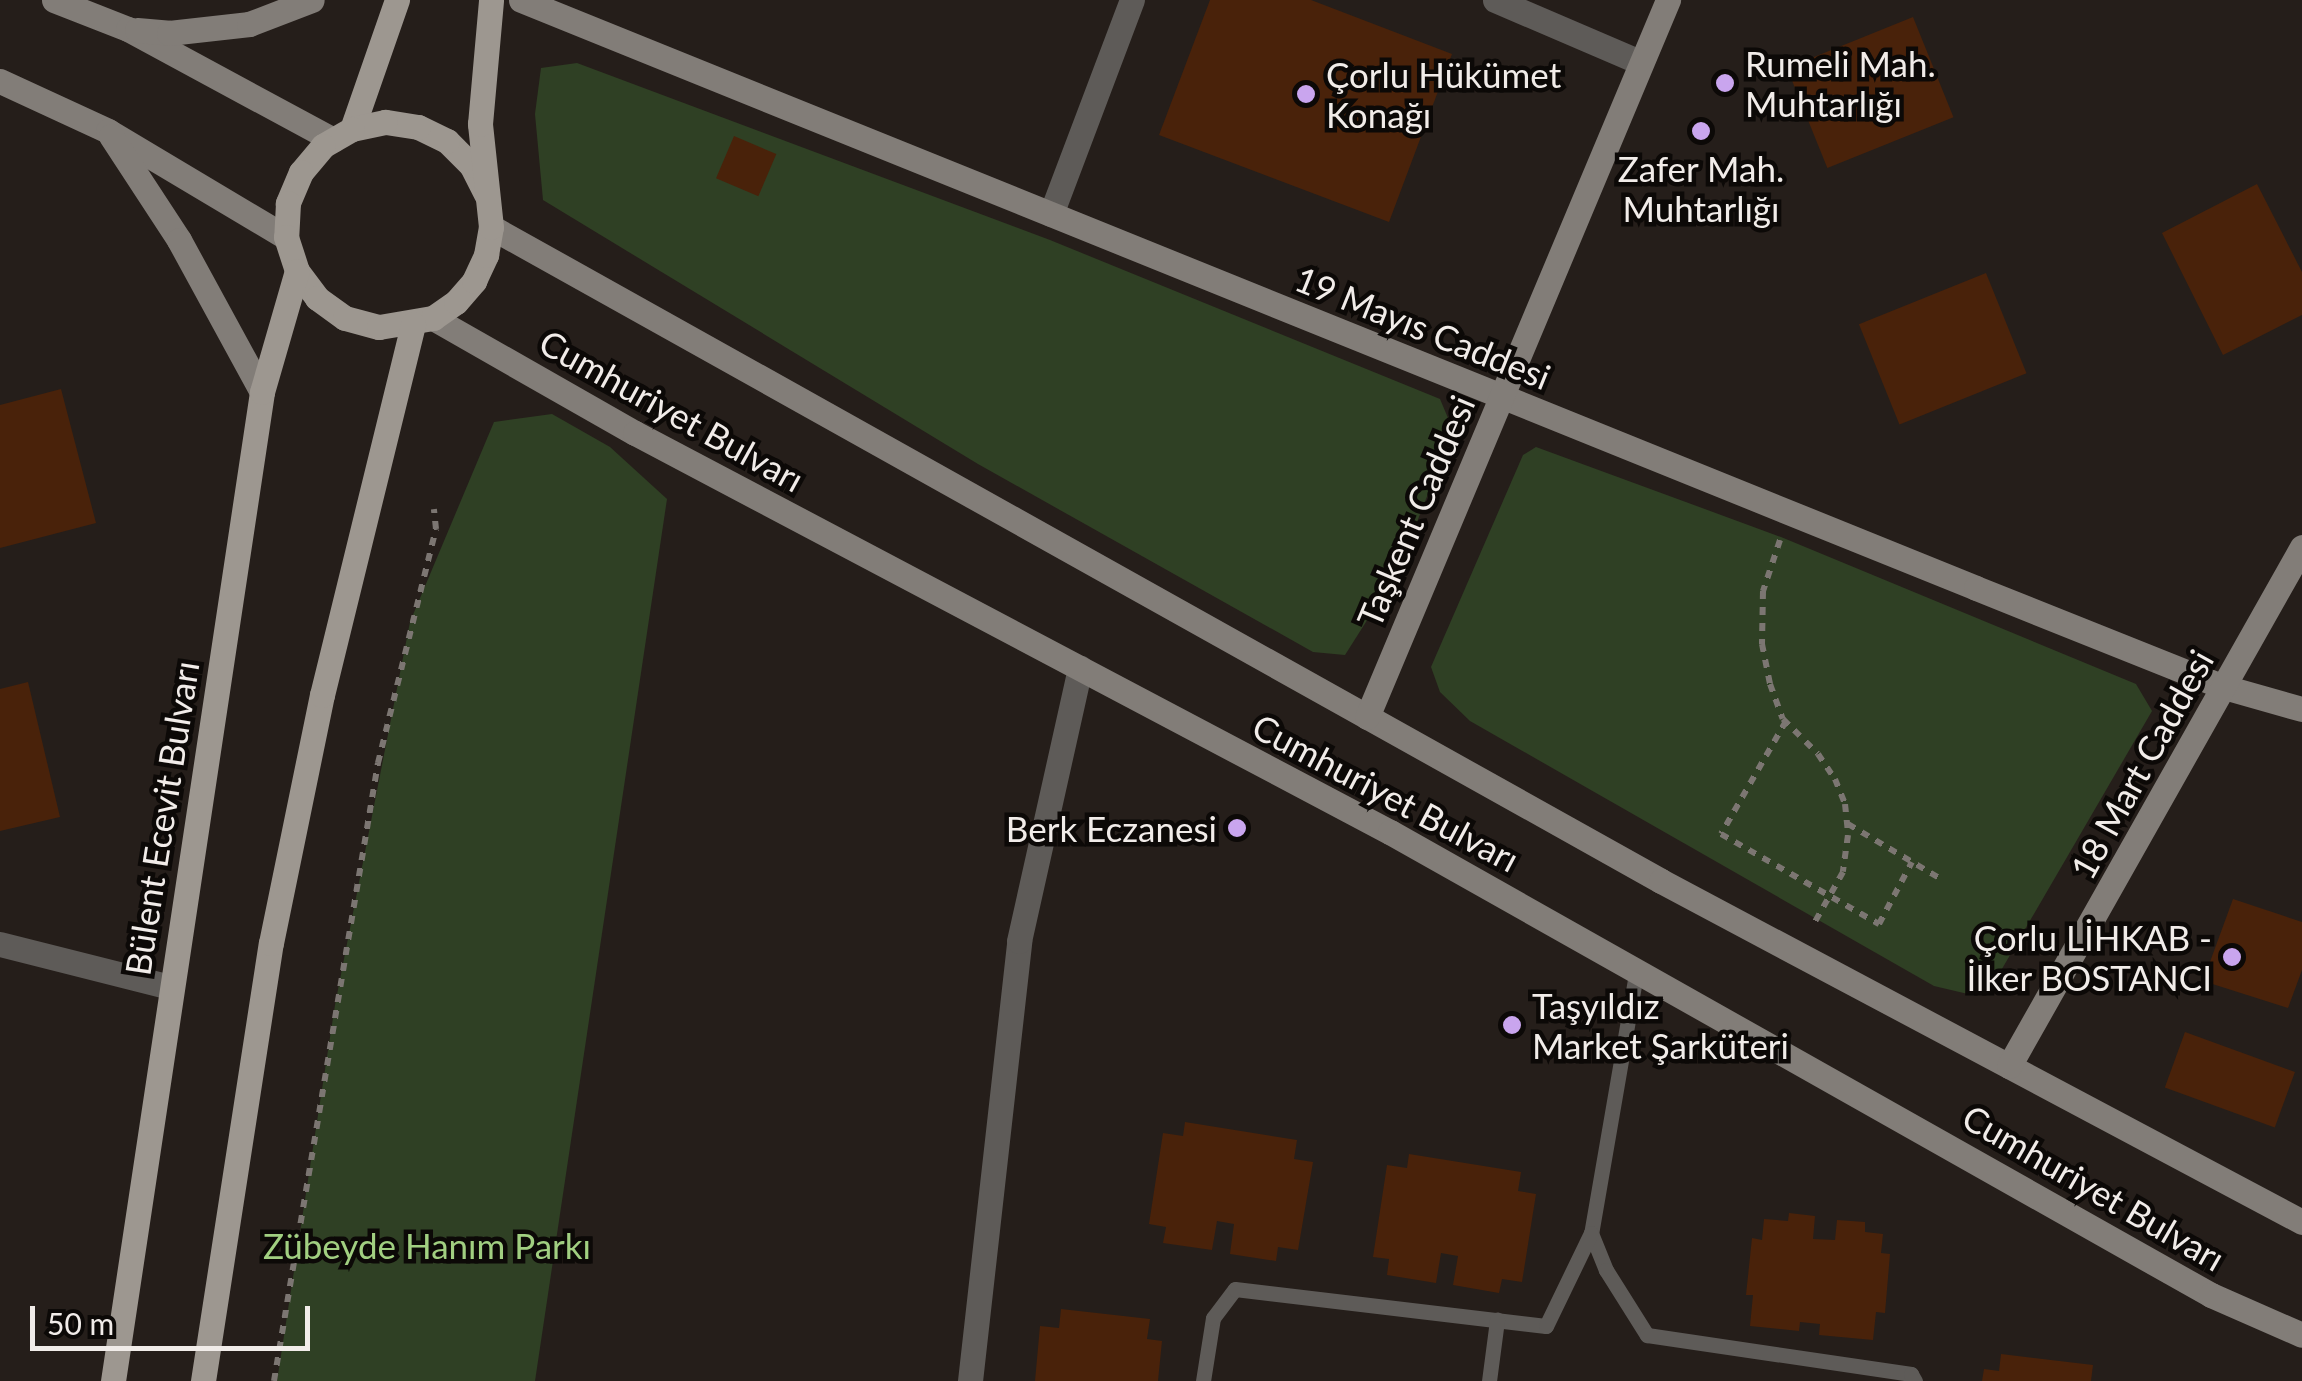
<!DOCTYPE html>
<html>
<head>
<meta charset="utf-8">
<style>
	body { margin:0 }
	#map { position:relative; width:2302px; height:1381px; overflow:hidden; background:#251e1a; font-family:Lato,sans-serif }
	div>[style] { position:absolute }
	.green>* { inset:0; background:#2f4024 }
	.building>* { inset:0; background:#49220a; transform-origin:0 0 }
	.path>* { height:6px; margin-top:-3px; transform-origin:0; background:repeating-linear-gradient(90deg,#7c7672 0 8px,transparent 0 16px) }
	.lane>* { height:15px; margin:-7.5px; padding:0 7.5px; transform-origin:7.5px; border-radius:7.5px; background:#5e5b58 }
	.street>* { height:25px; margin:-12.5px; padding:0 12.5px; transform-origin:12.5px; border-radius:12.5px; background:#5e5b58 }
	.secondary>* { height:25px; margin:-12.5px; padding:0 12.5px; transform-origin:12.5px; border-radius:12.5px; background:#827d78 }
	.primary>* { height:25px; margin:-12.5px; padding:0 12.5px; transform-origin:12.5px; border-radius:12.5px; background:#9d9790 }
	.dots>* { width:28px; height:28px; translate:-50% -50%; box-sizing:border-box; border:5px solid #0c0907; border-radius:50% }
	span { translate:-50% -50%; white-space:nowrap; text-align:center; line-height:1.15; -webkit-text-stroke:9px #0c0907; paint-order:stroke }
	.poi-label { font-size:35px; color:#f1ece9 }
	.left { translate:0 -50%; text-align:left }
	.right { translate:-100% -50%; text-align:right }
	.street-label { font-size:35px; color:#f1ece9 }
	.park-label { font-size:35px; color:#a1cf81 }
	.scale { position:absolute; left:30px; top:1306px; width:280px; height:45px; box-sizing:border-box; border:5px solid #f1ece9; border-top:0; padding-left:12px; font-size:30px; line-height:35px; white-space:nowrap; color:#f1ece9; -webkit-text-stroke:8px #0c0907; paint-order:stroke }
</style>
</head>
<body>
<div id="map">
	<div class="green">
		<div style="clip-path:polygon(577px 63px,1050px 240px,1440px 399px,1453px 430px,1397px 573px,1345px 655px,1313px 652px,978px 464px,543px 200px,535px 114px,541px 68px)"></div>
		<div style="clip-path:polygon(552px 414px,610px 447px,667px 499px,535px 1381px,277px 1381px,335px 1005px,410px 622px,494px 422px)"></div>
		<div style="clip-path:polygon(1536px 447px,1781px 537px,2136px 684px,2152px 711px,1999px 974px,1968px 994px,1934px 986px,1470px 721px,1440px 692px,1431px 667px,1523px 455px)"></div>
	</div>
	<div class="building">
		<div style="clip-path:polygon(1210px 0,1311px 0,1452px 54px,1389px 222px,1159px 135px)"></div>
		<div style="left:1913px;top:17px;width:108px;height:136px;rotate:68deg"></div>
		<div style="left:734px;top:136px;width:46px;height:46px;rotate:23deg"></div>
		<div style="clip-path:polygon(2257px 184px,2302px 272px,2302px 315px,2223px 355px,2162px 233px)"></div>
		<div style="left:1986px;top:273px;width:108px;height:137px;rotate:68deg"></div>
		<div style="clip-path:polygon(61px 389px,96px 523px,0 548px,0 405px)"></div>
		<div style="clip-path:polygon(28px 682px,60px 817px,0 831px,0 689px)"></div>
		<div style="clip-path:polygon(2233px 899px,2302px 922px,2302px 970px,2288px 1008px,2203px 981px)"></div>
		<div style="left:2185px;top:1032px;width:117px;height:59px;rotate:20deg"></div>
		<div style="clip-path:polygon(1185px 1122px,1297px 1140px,1294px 1159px,1313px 1162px,1298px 1250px,1278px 1247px,1276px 1261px,1230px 1254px,1234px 1224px,1217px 1221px,1212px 1250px,1163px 1243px,1166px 1227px,1149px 1224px,1163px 1133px,1183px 1136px)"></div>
		<div style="clip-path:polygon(1409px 1154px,1521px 1172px,1518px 1191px,1536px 1194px,1522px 1282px,1502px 1279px,1499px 1293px,1453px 1285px,1458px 1256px,1441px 1253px,1436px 1283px,1387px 1275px,1389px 1259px,1373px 1257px,1387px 1165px,1407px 1168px)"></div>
		<div style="clip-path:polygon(1789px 1213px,1815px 1216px,1813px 1239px,1835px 1240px,1837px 1220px,1865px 1222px,1865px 1232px,1883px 1234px,1881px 1253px,1890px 1254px,1885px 1313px,1876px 1312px,1873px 1340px,1819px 1335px,1820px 1324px,1800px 1322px,1799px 1331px,1750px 1326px,1753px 1295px,1746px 1295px,1752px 1238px,1762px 1240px,1764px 1219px,1788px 1221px)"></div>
		<div style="clip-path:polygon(1061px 1309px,1150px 1319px,1147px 1339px,1162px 1341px,1158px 1381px,1035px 1381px,1040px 1326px,1059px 1328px)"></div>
		<div style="clip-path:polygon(2001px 1354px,2093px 1365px,2091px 1381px,1982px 1381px,1984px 1369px,1999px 1371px)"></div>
	</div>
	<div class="path">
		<div style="left:1780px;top:540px;width:54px;rotate:108.4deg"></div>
		<div style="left:1763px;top:591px;width:53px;rotate:91.1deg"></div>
		<div style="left:1762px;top:644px;width:41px;rotate:78.7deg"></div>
		<div style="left:1770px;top:684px;width:37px;rotate:70deg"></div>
		<div style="left:1783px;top:719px;width:49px;rotate:45deg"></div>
		<div style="left:1818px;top:754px;width:30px;rotate:56deg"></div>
		<div style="left:1835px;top:779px;width:27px;rotate:68deg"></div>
		<div style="left:1845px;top:804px;width:31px;rotate:84deg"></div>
		<div style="left:1848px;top:835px;width:37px;rotate:98deg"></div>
		<div style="left:1843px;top:872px;width:63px;rotate:119.4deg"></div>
		<div style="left:1786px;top:721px;width:130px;rotate:119.9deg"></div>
		<div style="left:1721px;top:834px;width:182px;rotate:29.7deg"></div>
		<div style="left:1879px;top:924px;width:70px;rotate:-62deg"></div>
		<div style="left:1848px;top:824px;width:108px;rotate:30.6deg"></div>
		<div style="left:274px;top:1381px;width:627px;rotate:-80.45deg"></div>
		<div style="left:378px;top:763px;width:241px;rotate:-76.1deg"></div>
		<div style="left:436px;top:529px;width:20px;rotate:-96deg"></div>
	</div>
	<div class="lane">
		<div style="left:1637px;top:968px;width:269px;rotate:99.8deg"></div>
		<div style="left:1591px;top:1233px;width:40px;rotate:68deg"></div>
		<div style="left:1606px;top:1270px;width:77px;rotate:57.8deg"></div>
		<div style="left:1647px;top:1335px;width:267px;rotate:8.4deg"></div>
		<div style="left:1911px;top:1374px;width:8px;rotate:60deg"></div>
		<div style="left:1203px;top:1381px;width:64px;rotate:-81deg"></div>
		<div style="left:1213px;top:1318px;width:36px;rotate:-53deg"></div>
		<div style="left:1235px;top:1289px;width:313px;rotate:6.8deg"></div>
		<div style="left:1546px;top:1326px;width:103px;rotate:-64.2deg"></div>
		<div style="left:1489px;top:1381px;width:62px;rotate:-82.5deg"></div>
	</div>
	<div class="street">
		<div style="left:1495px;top:0;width:158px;rotate:23.2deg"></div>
		<div style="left:1051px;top:214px;width:229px;rotate:-69.3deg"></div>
		<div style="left:0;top:944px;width:175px;rotate:14.2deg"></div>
		<div style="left:970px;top:1381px;width:443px;rotate:-83.6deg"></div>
		<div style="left:1019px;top:941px;width:280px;rotate:-77.4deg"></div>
	</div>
	<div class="secondary">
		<div style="left:54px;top:0;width:79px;rotate:21.4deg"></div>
		<div style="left:128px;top:29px;width:233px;rotate:28.4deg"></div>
		<div style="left:521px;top:0;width:1569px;rotate:22deg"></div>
		<div style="left:1976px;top:588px;width:267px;rotate:21.8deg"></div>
		<div style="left:2224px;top:687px;width:81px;rotate:15.8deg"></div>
		<div style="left:137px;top:30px;width:32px;rotate:5deg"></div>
		<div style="left:169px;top:33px;width:81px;rotate:-6.4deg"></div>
		<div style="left:249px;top:24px;width:67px;rotate:-20.9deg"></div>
		<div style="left:0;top:81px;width:119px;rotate:24.8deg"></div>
		<div style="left:108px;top:131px;width:207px;rotate:30.8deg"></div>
		<div style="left:111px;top:136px;width:124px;rotate:56.8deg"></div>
		<div style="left:179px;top:240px;width:173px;rotate:61.4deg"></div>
		<div style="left:491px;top:227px;width:1340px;rotate:29.2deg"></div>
		<div style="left:1661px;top:881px;width:726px;rotate:28.01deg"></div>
		<div style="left:433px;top:318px;width:232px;rotate:29.7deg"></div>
		<div style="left:635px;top:433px;width:854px;rotate:27.86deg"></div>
		<div style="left:1390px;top:832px;width:943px;rotate:29.42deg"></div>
		<div style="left:2211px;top:1295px;width:99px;rotate:23.7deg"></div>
		<div style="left:1367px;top:717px;width:778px;rotate:-67.23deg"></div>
		<div style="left:2009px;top:1066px;width:596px;rotate:-60.55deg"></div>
	</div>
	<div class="primary">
		<div style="left:352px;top:129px;width:137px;rotate:-70.8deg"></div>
		<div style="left:486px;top:194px;width:33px;rotate:-117deg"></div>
		<div style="left:471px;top:165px;width:34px;rotate:-135deg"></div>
		<div style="left:447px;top:141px;width:32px;rotate:-154deg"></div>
		<div style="left:418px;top:127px;width:33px;rotate:-171deg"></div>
		<div style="left:385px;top:122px;width:34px;rotate:168deg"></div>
		<div style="left:352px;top:129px;width:34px;rotate:150deg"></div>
		<div style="left:323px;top:146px;width:34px;rotate:130deg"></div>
		<div style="left:301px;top:172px;width:34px;rotate:113deg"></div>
		<div style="left:288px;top:203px;width:34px;rotate:93deg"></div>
		<div style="left:286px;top:237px;width:36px;rotate:72deg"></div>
		<div style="left:297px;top:271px;width:34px;rotate:53deg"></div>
		<div style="left:317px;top:298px;width:34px;rotate:36deg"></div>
		<div style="left:345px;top:318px;width:35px;rotate:15deg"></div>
		<div style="left:379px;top:327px;width:55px;rotate:-9.5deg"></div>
		<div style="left:433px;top:318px;width:28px;rotate:-35deg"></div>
		<div style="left:456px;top:302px;width:28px;rotate:-49deg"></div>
		<div style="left:474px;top:281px;width:29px;rotate:-65deg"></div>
		<div style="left:486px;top:255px;width:28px;rotate:-80deg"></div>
		<div style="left:491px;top:227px;width:104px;rotate:-96.1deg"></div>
		<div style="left:480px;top:124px;width:124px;rotate:-84.9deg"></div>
		<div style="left:113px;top:1381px;width:1000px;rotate:-81.43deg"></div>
		<div style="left:262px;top:392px;width:126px;rotate:-73.9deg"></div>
		<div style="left:203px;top:1381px;width:443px;rotate:-81.2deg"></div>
		<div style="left:271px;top:943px;width:253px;rotate:-78.4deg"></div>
		<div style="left:322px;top:695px;width:382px;rotate:-76.2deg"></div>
	</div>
	<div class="dots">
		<div style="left:1725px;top:83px;background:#c9a5ee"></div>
		<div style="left:1306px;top:94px;background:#c9a5ee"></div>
		<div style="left:1701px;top:131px;background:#c9a5ee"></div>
		<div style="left:1237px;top:828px;background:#c9a5ee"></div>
		<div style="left:2232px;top:957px;background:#c9a5ee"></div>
		<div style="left:1512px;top:1025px;background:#c9a5ee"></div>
	</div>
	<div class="poi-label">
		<span class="left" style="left:1745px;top:83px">Rumeli Mah.<br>Muhtarlığı</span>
		<span class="left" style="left:1326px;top:94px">Çorlu Hükümet<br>Konağı</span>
		<span style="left:1701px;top:188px">Zafer Mah.<br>Muhtarlığı</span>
		<span class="right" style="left:1217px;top:828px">Berk Eczanesi</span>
		<span class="right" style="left:2212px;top:957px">Çorlu LİHKAB -<br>İlker BOSTANCI</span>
		<span class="left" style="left:1532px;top:1025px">Taşyıldız<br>Market Şarküteri</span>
	</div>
	<div class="street-label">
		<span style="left:1423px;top:327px;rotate:22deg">19 Mayıs Caddesi</span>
		<span style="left:672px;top:410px;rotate:29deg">Cumhuriyet Bulvarı</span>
		<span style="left:1415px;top:511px;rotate:-67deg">Taşkent Caddesi</span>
		<span style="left:2141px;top:764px;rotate:-61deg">18 Mart Caddesi</span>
		<span style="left:1386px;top:792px;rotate:28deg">Cumhuriyet Bulvarı</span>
		<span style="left:161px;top:818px;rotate:-81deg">Bülent Ecevit Bulvarı</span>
		<span style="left:2094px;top:1187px;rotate:30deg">Cumhuriyet Bulvarı</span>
	</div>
	<div class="park-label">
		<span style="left:427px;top:1245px">Zübeyde Hanım Parkı</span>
	</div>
	<div class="scale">50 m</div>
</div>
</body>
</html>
